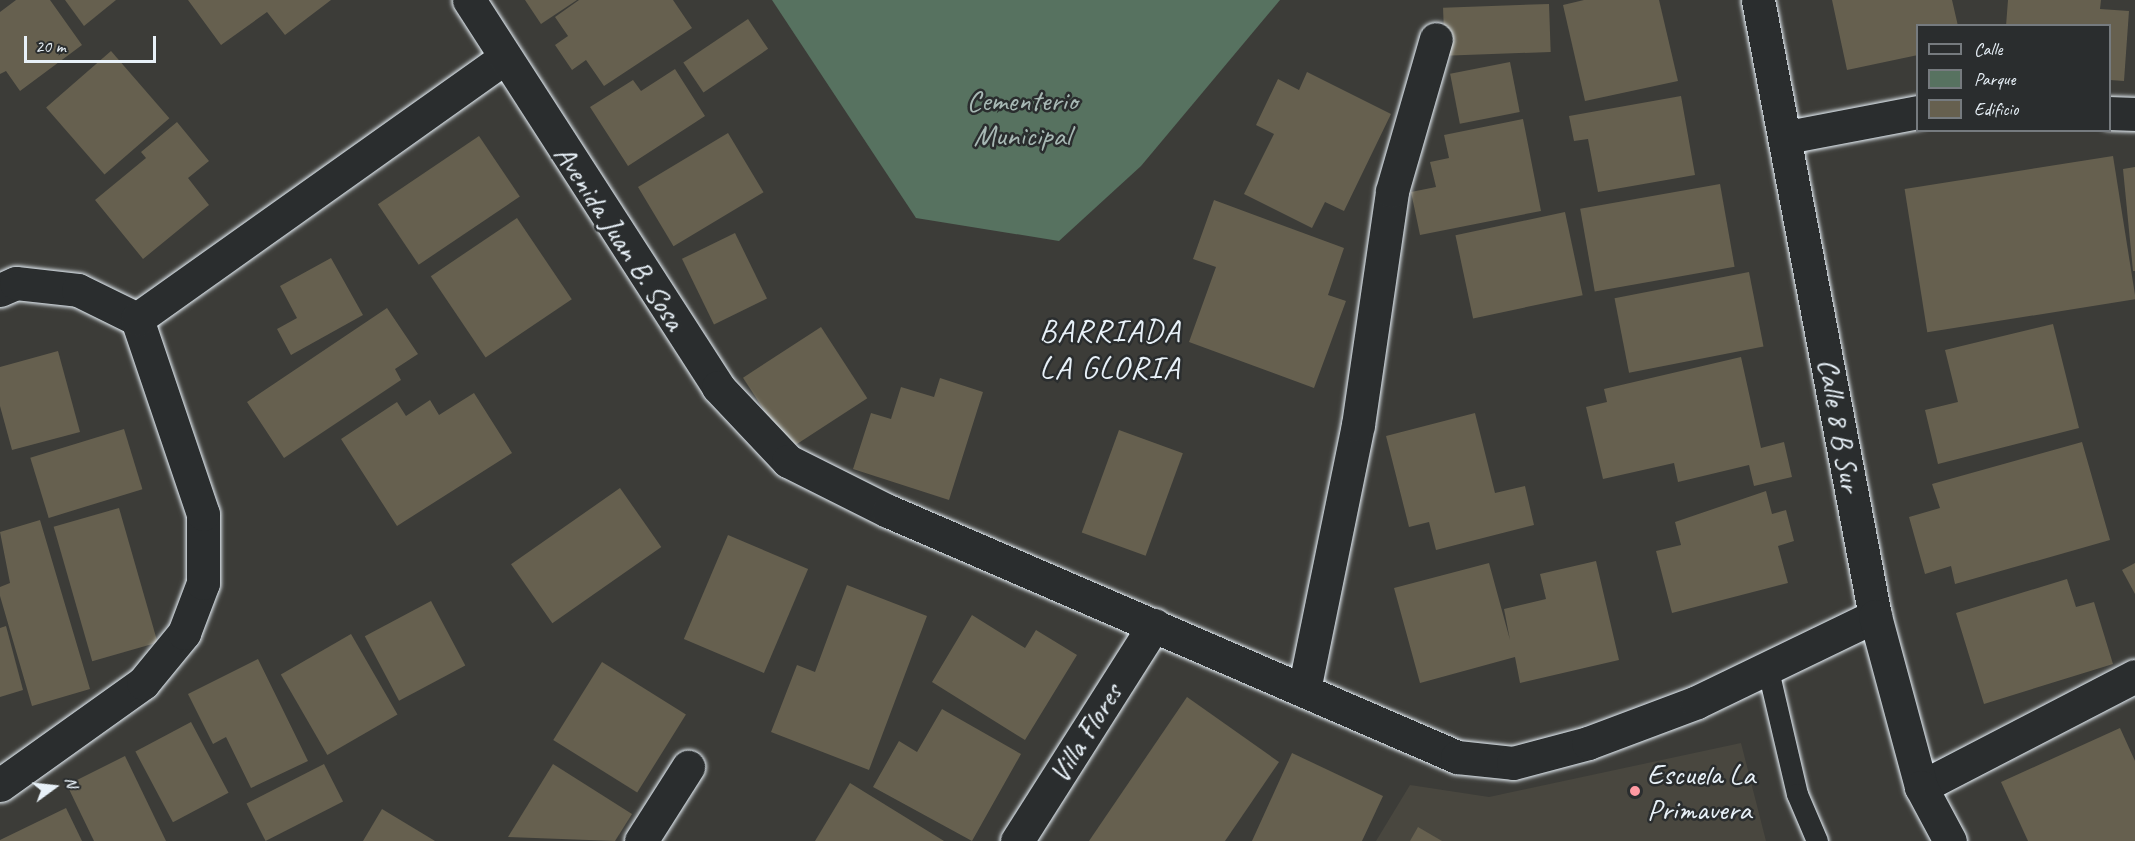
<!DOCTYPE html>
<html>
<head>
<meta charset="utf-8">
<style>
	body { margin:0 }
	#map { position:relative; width:2135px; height:841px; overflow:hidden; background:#3c3c38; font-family:Caveat,sans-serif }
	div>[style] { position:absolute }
	.built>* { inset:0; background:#49473f }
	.green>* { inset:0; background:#577260 }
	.building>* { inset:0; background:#66604f; transform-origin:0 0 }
	.roads { filter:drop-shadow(0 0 2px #e8f1f8) drop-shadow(0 0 2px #e8f1f8) }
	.service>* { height:21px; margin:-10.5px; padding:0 10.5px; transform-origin:10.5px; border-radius:10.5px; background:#2a2d2e }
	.minor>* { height:33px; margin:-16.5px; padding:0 16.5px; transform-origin:16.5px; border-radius:16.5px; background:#2a2d2e }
	.tertiary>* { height:33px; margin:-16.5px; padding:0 16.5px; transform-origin:16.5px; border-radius:16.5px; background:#2a2d2e }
	.dots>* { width:16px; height:16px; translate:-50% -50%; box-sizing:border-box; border:3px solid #2a2d2e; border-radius:50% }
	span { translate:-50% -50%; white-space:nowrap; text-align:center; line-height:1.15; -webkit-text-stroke:5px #2a2d2e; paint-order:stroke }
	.park-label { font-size:30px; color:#a7b8b4 }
	.street-label { font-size:30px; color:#e8f1f8 }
	.poi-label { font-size:30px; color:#e8f1f8 }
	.left { translate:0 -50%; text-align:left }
	.neighbourhood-label { font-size:32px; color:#e8f1f8; letter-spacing:1.5px }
	.legend { position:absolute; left:1916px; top:24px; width:195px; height:108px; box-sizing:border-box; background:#2a2d2e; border:2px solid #767b7f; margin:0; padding:8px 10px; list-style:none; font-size:18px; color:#e8f1f8 }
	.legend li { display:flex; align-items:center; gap:12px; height:30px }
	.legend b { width:30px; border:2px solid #767b7f }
	.north { position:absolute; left:24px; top:757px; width:60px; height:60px; -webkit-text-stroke:4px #2a2d2e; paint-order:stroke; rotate:75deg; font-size:16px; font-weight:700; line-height:24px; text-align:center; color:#e8f1f8 }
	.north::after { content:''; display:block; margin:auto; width:21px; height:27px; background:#e8f1f8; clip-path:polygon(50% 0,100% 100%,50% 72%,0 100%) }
	.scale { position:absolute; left:24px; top:36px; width:132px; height:27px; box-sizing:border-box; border:3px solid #e8f1f8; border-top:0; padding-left:8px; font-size:18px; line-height:21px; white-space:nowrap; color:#e8f1f8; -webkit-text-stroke:4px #2a2d2e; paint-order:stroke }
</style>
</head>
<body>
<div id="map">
	<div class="built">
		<div style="clip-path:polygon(1741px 743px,1766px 841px,1376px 841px,1410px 785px,1489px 797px)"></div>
	</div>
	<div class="green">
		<div style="clip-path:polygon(772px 0,1280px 0,1141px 166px,1059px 241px,916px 218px)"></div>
	</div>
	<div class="building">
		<div style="clip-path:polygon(16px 0,50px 0,82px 45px,20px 91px,6px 71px,0 74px,0 12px)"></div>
		<div style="clip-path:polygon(65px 0,116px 0,84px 26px)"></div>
		<div style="clip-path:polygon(188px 0,331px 0,285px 35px,267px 12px,221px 45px)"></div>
		<div style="clip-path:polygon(525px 0,577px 0,541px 24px)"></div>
		<div style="clip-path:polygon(579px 0,673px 0,692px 28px,604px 86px,586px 60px,572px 70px,555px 45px,568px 36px,555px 17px)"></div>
		<div style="clip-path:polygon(1584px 0,1659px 0,1678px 81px,1585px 101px,1563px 5px)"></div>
		<div style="clip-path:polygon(1832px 0,1952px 0,1958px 26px,1918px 26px,1918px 55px,1847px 70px)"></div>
		<div style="clip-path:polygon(2008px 0,2101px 0,2100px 9px,2129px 11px,2124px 81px,2110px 80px,2110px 26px,2006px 26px)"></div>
		<div style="left:1549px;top:4px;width:48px;height:106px;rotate:88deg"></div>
		<div style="left:748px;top:19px;width:36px;height:78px;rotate:56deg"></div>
		<div style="left:111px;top:51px;width:89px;height:86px;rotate:49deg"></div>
		<div style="left:1510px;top:62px;width:51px;height:61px;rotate:79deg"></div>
		<div style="clip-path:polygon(675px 69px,705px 116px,628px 166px,590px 107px,633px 80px,641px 91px)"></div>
		<div style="clip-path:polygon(1307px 72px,1391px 114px,1344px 211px,1325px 202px,1312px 228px,1244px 194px,1274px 134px,1256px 125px,1278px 79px,1299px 90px)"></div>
		<div style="clip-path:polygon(1681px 96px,1695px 175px,1598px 192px,1588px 139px,1574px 141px,1569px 116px)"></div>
		<div style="clip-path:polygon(1523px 119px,1541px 211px,1420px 235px,1411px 192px,1436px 187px,1430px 162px,1449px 158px,1444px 135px)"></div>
		<div style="clip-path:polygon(177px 122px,209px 161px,188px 178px,209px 205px,143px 259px,95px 200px,146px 158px,141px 152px)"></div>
		<div style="left:728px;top:133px;width:69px;height:105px;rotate:59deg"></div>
		<div style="left:479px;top:136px;width:73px;height:122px;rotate:56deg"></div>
		<div style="left:2113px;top:156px;width:145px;height:211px;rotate:81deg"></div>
		<div style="clip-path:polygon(2135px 167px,2135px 271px,2133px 271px,2123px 169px)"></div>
		<div style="left:1720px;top:184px;width:84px;height:142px;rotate:80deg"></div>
		<div style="clip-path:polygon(1214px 200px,1344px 248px,1328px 295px,1346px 301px,1314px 388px,1189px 342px,1216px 267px,1193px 259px)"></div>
		<div style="left:1565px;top:212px;width:85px;height:112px;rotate:78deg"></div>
		<div style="left:517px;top:218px;width:98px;height:104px;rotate:56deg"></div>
		<div style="left:735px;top:233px;width:73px;height:59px;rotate:64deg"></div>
		<div style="clip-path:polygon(331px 258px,363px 315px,291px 355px,277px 329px,297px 318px,280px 286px)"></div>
		<div style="left:1749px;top:272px;width:76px;height:137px;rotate:79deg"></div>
		<div style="clip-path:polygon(387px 308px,418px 354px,395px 369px,401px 380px,284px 458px,247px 402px)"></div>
		<div style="clip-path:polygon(2053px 324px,2079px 428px,1938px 464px,1925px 410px,1958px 402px,1945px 350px)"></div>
		<div style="left:821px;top:327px;width:85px;height:93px;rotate:57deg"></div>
		<div style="clip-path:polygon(58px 351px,80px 432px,12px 450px,0 406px,0 367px)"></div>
		<div style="clip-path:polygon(1741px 357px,1761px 448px,1784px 442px,1792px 477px,1754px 486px,1749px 465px,1678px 482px,1674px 463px,1603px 479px,1586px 407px,1607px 402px,1604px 389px)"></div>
		<div style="clip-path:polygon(940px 378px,983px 392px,949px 500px,853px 469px,871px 413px,891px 419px,901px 387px,934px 397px)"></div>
		<div style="clip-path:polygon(474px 393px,512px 453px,397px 526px,341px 439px,397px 402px,406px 416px,430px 400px,439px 415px)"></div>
		<div style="clip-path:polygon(1475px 413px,1495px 493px,1525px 486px,1534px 525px,1436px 550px,1429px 522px,1409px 527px,1386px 436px)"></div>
		<div style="left:124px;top:429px;width:63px;height:98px;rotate:73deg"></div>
		<div style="left:1119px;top:430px;width:68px;height:109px;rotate:20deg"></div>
		<div style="clip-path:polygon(2082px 442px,2110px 540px,1955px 584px,1951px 566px,1925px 574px,1909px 517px,1940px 508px,1932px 484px)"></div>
		<div style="left:620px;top:488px;width:72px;height:133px;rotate:55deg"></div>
		<div style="clip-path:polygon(1766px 491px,1772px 514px,1786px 510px,1794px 541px,1778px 546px,1788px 583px,1672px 613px,1656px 551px,1681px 545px,1675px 522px)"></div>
		<div style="left:119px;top:508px;width:140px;height:68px;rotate:74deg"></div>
		<div style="clip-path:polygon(40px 520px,90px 689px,32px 706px,0 596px,0 587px,10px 583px,0 532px)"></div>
		<div style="left:728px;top:535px;width:87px;height:113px;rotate:23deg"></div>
		<div style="clip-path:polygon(1596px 561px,1619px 660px,1520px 683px,1515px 657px,1420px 683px,1394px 588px,1489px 563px,1510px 640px,1504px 609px,1546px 599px,1540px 574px)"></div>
		<div style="clip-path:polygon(2135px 563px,2135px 594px,2122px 570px)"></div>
		<div style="clip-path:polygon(2067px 579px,2076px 607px,2094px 602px,2113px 664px,1984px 704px,1956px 613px)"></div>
		<div style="clip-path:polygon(847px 585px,927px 616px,869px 770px,771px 732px,797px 665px,815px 672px)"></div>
		<div style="left:431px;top:601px;width:73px;height:75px;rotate:62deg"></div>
		<div style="clip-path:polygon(972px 615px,1025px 648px,1036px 630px,1077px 655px,1025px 740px,932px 682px)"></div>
		<div style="clip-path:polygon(6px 626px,23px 690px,0 697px,0 628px)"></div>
		<div style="left:351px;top:634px;width:93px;height:81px;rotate:60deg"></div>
		<div style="clip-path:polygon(258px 659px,308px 761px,251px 788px,226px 737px,213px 744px,188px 694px)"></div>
		<div style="left:602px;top:662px;width:99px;height:92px;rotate:32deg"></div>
		<div style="clip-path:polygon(1187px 697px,1279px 762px,1225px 841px,1089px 841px)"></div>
		<div style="clip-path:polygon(942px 709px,1021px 754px,972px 841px,873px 787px,899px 741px,917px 752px)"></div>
		<div style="left:191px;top:722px;width:80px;height:63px;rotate:62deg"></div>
		<div style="clip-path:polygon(2120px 728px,2135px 761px,2135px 841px,2028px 841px,2001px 782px)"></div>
		<div style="clip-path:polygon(1292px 753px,1383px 796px,1362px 841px,1252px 841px)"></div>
		<div style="clip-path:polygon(125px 756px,166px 841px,94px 841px,67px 785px)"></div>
		<div style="left:324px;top:764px;width:42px;height:87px;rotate:63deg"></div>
		<div style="clip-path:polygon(553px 764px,632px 814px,615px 841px,508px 837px)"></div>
		<div style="clip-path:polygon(850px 783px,944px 841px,815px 841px)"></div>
		<div style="clip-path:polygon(66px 808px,82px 841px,0 841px,0 840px)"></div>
		<div style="clip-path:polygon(382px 809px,435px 841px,363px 841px)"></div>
		<div style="clip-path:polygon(1418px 827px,1442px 841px,1410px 841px)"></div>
	</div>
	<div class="roads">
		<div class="service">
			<div style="left:1767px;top:666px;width:131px;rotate:76.8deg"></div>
			<div style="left:1797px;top:794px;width:51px;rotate:66.9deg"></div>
		</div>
		<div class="minor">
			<div style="left:2110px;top:113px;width:25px;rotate:2deg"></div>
			<div style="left:1787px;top:137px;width:133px;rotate:-10.8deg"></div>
			<div style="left:0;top:290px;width:17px;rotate:-24deg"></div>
			<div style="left:16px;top:283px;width:62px;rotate:6.4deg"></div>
			<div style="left:78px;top:290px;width:66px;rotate:26.2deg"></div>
			<div style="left:1304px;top:690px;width:270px;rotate:-78.5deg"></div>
			<div style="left:1358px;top:425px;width:236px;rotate:-81.7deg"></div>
			<div style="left:1392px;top:191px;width:158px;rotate:-73.9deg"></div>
			<div style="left:0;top:785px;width:176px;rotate:-35.5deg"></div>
			<div style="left:143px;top:683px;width:65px;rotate:-50.6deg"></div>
			<div style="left:184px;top:633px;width:53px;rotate:-69.2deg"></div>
			<div style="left:203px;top:583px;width:69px;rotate:-90deg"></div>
			<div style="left:203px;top:514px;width:206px;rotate:-108.7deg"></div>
			<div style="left:137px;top:319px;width:449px;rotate:-35.4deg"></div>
			<div style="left:1921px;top:787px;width:241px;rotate:-27.4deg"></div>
			<div style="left:641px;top:841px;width:88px;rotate:-57.6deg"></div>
			<div style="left:1017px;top:841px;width:256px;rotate:-57.6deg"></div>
		</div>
		<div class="tertiary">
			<div style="left:469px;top:0;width:460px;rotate:57.2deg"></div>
			<div style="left:718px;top:387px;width:102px;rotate:46.6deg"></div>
			<div style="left:788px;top:461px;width:112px;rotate:26.6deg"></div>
			<div style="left:888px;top:511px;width:620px;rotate:23.38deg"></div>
			<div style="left:1457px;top:757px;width:56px;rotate:6.1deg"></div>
			<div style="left:1513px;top:763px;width:78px;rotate:-14.9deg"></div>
			<div style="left:1588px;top:743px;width:116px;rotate:-20.6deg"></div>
			<div style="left:1697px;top:702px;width:198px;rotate:-25.8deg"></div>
			<div style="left:1758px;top:0;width:627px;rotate:79.25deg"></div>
			<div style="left:1875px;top:616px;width:177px;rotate:74.9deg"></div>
			<div style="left:1921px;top:787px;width:61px;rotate:61.8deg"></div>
		</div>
	</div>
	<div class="dots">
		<div style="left:1635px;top:791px;background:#ff9aa2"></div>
	</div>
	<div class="park-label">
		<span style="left:1022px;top:117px">Cementerio<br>Municipal</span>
	</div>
	<div class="street-label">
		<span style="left:620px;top:237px;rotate:57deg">Avenida Juan B. Sosa</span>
		<span style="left:1840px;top:425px;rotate:80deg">Calle 8 B Sur</span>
		<span style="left:1085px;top:733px;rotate:-58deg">Villa Flores</span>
	</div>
	<div class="poi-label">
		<span class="left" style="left:1647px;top:791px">Escuela La<br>Primavera</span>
	</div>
	<div class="neighbourhood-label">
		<span style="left:1110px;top:350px">BARRIADA<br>LA GLORIA</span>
	</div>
	<ul class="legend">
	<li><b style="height:8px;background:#2a2d2e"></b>Calle</li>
	<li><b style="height:16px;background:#577260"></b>Parque</li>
	<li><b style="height:16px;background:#66604f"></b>Edificio</li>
	</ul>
	<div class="north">N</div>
	<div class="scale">20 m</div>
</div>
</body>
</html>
